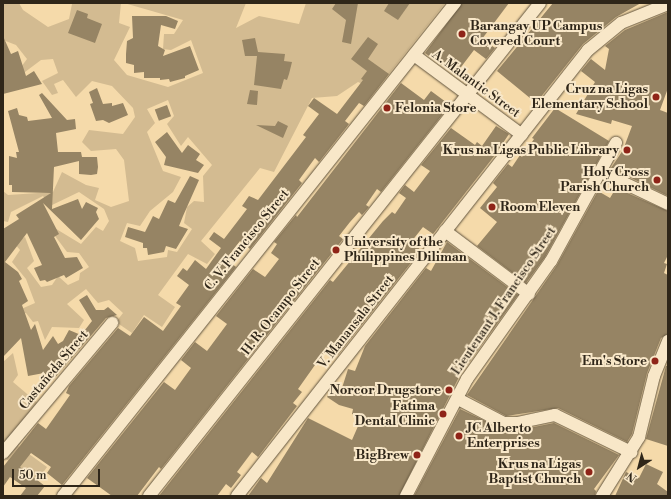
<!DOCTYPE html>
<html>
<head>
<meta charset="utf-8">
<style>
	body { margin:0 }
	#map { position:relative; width:671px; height:499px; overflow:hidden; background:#f5daaa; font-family:"Libre Bodoni",serif }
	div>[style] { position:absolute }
	.green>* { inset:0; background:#d3bb91 }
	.building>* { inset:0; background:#968464; transform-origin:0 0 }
	.roads { filter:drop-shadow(0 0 1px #60533d) drop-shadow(0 0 1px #60533d) }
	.street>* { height:12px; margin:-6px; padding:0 6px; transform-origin:6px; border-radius:6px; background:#f8e7c8 }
	.dots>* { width:11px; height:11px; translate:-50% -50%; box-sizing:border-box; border:2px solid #f8e7c8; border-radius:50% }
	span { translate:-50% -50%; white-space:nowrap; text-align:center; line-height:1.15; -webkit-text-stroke:4px #f8e7c8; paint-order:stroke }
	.poi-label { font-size:13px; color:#2f2619; font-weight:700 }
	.left { translate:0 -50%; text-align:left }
	.right { translate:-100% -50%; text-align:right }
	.street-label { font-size:13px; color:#2f2619 }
	.frame { position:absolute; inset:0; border:4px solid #2f2619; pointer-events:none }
	.north { position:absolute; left:619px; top:447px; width:40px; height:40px; -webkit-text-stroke:3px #f8e7c8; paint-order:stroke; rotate:216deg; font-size:11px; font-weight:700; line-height:16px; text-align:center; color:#2f2619 }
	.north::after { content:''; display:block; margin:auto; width:14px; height:18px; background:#2f2619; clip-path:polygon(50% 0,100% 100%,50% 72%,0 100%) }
	.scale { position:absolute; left:12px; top:469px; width:88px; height:18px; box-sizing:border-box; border:2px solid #2f2619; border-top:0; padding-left:5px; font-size:12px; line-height:14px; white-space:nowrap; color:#2f2619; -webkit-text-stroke:3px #f8e7c8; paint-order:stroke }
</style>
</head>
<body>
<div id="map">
	<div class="green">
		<div style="clip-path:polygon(evenodd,3px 3px,19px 3px,23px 10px,48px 27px,69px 19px,72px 4px,121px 3px,119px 23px,130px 27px,114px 60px,127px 75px,168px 87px,203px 73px,191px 40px,171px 50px,163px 49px,164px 34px,174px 34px,183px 20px,124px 3px,246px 3px,236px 28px,259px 16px,299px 24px,306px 3px,445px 3px,376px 90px,358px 82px,337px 96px,312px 98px,274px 172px,260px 168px,201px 241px,215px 254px,207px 264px,188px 254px,158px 295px,175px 307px,162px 327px,144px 315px,132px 333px,116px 322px,123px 313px,109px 300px,98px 303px,86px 289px,67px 304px,84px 320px,79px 328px,52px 327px,45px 340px,38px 321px,33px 322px,26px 313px,19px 314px,19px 310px,35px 303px,26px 279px,12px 262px,20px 250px,14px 243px,25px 237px,34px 261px,27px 268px,41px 287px,52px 285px,58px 276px,68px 285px,79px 280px,80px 273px,89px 267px,79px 253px,67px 252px,55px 236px,53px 227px,81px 244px,96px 227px,103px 231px,109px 221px,104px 209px,79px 192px,50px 206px,43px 196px,11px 212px,8px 222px,3px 221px,3px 191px,8px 195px,53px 192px,62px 172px,86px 185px,99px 188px,95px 200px,111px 207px,129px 201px,124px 160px,116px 149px,91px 151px,82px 142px,89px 130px,123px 134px,135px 117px,133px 108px,112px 86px,92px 81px,76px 97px,63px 80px,54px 84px,58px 93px,52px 95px,42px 81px,58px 73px,53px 59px,41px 60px,21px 75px,18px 71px,27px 59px,16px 45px,3px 40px,3px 3px,168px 100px,174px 116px,167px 124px,181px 146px,188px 137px,212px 165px,203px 176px,204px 202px,194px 201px,187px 207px,184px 223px,192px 229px,177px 252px,168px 250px,167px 257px,138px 261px,135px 248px,120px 241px,127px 223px,140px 226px,150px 211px,173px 192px,181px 177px,163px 171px,147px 132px,155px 123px,147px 109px,168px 100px)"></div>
		<div style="clip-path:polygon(13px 353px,18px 375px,13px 382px,46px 410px,18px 446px,47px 467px,37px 481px,3px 457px,3px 362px)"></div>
	</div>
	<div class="building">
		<div style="clip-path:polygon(336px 3px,358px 3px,351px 44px,342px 42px,346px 20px,332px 9px)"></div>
		<div style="clip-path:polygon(389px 3px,410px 3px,398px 20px,384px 11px)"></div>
		<div style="clip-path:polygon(462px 3px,509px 3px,482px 39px,495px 48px,486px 59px,474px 50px,455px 75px,425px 53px)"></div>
		<div style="clip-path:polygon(553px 3px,641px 3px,616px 17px,583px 44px,536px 103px,497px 71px)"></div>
		<div style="clip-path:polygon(77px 10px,88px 14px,87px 18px,102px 24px,95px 43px,68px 33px)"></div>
		<div style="clip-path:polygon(668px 12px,668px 88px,660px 110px,668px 113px,668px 196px,611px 168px,623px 150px,632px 126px,612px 120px,611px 124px,576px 114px,595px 82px,581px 71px,591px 59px,605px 70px,609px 49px,605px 46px,625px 30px)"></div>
		<div style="clip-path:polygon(132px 16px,166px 16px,178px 21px,175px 29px,161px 25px,158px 46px,165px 50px,163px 56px,190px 46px,199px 70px,185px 76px,185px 78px,170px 82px,169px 79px,160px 80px,160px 78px,144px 78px,144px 72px,134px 73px,134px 65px,126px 63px,126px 54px,127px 41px,133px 38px)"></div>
		<div style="clip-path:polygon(3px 36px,11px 54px,18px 51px,26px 76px,34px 71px,42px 84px,3px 94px)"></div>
		<div style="clip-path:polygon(368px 37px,378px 44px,368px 59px,389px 74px,364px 106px,359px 103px,345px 121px,349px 124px,319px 162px,315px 158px,299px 180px,302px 183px,250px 249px,240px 241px,226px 259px,236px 267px,62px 485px,47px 473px,51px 467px,31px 453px,20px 467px,45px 486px,37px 496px,20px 496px,26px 488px,10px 477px,3px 487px,3px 467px,38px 423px,46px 429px,70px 395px,66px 393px,69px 386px,118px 328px,130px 336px,144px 317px,163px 331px,181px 306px,176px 303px,189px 285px,177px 276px,183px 268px,187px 271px,195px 260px,206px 269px,221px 248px,209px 239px,214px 232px,224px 239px,247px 209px,242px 206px,249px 196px,258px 200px,306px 137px,303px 135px,319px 114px,308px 106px,314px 98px,337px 114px,363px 80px,361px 79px,367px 71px,351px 59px)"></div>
		<div style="clip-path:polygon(255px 38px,258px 52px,285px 54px,284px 61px,292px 62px,289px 74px,287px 80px,284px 79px,281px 89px,254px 85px,257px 56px,245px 56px,242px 40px)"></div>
		<div style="clip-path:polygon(401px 83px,424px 100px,431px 91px,450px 105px,381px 192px,377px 189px,366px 205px,369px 207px,362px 215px,359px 212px,350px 222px,339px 236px,343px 239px,161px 469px,159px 467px,137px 496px,112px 496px,87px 478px,164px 382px,175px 390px,191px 368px,181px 360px,195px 342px,207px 351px,227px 324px,216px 316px,253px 269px,265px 277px,279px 259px,271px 253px,277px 244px,274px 242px,296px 215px,297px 217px)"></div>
		<div style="clip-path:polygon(97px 88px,103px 104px,112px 103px,112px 106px,123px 103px,128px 115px,109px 123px,103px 120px,96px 121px,90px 104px,93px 103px,89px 92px)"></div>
		<div style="clip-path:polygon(250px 90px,258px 91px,257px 105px,247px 104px)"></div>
		<div style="clip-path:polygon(42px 93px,67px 120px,75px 119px,76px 129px,56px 133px,58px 152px,81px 152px,82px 157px,97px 157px,98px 167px,97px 174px,91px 175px,79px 174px,79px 161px,54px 167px,52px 209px,78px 199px,82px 209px,86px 202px,98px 208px,96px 212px,99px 219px,81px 240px,43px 203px,59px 234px,54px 237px,65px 258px,77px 257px,83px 268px,66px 278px,64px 275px,47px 282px,45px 280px,40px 281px,34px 268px,42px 265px,27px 233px,5px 262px,18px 272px,22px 279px,19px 281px,28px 301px,22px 305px,31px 330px,35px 324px,43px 350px,53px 336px,58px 344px,63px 341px,69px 330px,81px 335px,92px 321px,79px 300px,87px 295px,96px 310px,104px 310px,108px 307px,117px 315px,106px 318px,53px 380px,44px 373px,28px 376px,21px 338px,3px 357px,3px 229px,19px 219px,16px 215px,51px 193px,12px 192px,12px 185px,9px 185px,9px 156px,17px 158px,16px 152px,19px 152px,8px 111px,17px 108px,19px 115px,27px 117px,28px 121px,52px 118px,39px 95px)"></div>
		<div style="left:167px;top:105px;width:12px;height:13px;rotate:70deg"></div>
		<div style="clip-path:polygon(555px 108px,609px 141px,545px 257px,526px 283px,477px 246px,497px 222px,480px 208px,497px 187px,493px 183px,508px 164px,512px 167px,520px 155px,522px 157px,534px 139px,532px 138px)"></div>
		<div style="clip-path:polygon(278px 121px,288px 126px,283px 138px,256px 125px,275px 126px)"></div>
		<div style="clip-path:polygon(496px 126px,509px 134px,495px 155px,433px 234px,423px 227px,411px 242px,421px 250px,338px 355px,327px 348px,298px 389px,302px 392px,293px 403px,297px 406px,258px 457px,252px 452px,237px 472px,241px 475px,231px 488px,226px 484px,217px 496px,159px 496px,330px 280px,333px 282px,383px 221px,392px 212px,395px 214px,406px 198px,399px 193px,405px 185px,414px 192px,430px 171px,421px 165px,451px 128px,475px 145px,477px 142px,482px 146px)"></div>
		<div style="clip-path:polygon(167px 132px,182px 153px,188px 145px,200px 154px,196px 160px,204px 165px,198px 173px,164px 165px,166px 157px,155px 142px)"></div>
		<div style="clip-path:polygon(190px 176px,199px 180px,183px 216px,179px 226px,188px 229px,176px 249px,166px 246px,164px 252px,148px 255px,147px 248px,143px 248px,143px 243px,125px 237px,128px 227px,145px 232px,153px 216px,159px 219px,168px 200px,175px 203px)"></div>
		<div style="clip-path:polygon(616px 188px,668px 211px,668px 255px,664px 263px,667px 264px,664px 273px,668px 275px,668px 334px,661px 338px,647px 373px,632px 434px,627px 442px,558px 408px,506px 416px,467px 395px,557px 265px,598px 191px,610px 198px)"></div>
		<div style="clip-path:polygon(447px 242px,518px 295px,460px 375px,399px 496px,248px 496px,261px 478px,267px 483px,308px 418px,352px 440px,362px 417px,352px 414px,353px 409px,339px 405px,327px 397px,335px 384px,342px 388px,348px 369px,355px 371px,365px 346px,426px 268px,431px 271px)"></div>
		<div style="clip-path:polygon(666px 366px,668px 366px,668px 446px,646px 439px)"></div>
		<div style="clip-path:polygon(460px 409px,504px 430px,519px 430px,554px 423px,619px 455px,594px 489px,596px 491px,595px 496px,414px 496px)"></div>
		<div style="clip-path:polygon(646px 464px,663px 472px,657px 484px,668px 492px,668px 496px,615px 496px,626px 472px,639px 478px)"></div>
	</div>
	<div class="roads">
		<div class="street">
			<div style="left:414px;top:55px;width:134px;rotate:36.5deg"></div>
			<div style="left:601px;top:172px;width:74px;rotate:25.5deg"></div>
			<div style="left:445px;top:231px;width:105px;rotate:36.9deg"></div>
			<div style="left:458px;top:399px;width:52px;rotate:27.6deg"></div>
			<div style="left:504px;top:423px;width:13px"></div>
			<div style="left:517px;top:423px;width:39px;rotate:-12deg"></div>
			<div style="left:555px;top:415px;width:85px;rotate:26deg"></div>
			<div style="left:3px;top:453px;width:170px;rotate:-50deg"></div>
			<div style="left:63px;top:496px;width:630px;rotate:-51.51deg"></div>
			<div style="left:149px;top:496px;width:629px;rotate:-51.58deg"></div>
			<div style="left:237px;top:496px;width:568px;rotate:-51.8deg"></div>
			<div style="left:588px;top:50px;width:43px;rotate:-39.3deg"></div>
			<div style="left:621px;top:23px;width:51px;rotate:-22deg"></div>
			<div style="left:406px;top:496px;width:132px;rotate:-62.5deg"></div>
			<div style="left:467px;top:379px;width:145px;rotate:-54.6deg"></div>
			<div style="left:551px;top:261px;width:135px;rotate:-61.2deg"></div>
			<div style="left:602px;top:496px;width:70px;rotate:-57.9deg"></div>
			<div style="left:639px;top:437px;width:63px;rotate:-76.2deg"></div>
			<div style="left:654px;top:376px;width:38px;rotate:-68deg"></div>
		</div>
	</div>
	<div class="dots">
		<div style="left:462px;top:34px;background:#8f2418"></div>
		<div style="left:656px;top:97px;background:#8f2418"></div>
		<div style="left:387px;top:108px;background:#8f2418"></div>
		<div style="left:627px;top:150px;background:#8f2418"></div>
		<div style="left:657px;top:180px;background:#8f2418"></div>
		<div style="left:492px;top:207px;background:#8f2418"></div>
		<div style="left:336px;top:250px;background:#8f2418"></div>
		<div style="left:655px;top:361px;background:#8f2418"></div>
		<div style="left:449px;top:390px;background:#8f2418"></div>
		<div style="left:443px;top:414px;background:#8f2418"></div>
		<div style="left:459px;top:436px;background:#8f2418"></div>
		<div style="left:417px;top:455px;background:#8f2418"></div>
		<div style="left:589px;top:472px;background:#8f2418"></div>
	</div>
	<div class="poi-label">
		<span class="left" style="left:470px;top:34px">Barangay UP Campus<br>Covered Court</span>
		<span class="right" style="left:648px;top:97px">Cruz na Ligas<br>Elementary School</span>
		<span class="left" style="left:395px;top:108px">Felonia Store</span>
		<span class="right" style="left:619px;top:150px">Krus na Ligas Public Library</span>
		<span class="right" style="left:649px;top:180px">Holy Cross<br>Parish Church</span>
		<span class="left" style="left:500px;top:207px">Room Eleven</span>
		<span class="left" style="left:344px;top:250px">University of the<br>Philippines Diliman</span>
		<span class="right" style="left:647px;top:361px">Em's Store</span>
		<span class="right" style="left:441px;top:390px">Norcor Drugstore</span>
		<span class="right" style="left:435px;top:414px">Fatima<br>Dental Clinic</span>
		<span class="left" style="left:467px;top:436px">JC Alberto<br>Enterprises</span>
		<span class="right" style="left:409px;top:455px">BigBrew</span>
		<span class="right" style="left:581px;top:472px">Krus na Ligas<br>Baptist Church</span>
	</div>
	<div class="street-label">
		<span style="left:476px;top:84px;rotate:36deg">A. Malantic Street</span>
		<span style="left:247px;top:240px;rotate:-51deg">C. V. Francisco Street</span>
		<span style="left:504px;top:301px;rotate:-56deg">Lieutenant J. Francisco Street</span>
		<span style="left:281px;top:307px;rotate:-52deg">H. R. Ocampo Street</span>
		<span style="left:356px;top:322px;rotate:-52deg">V. Manansala Street</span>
		<span style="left:54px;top:370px;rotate:-50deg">Castañeda Street</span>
	</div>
	<div class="frame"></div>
	<div class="north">N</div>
	<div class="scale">50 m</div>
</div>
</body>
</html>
